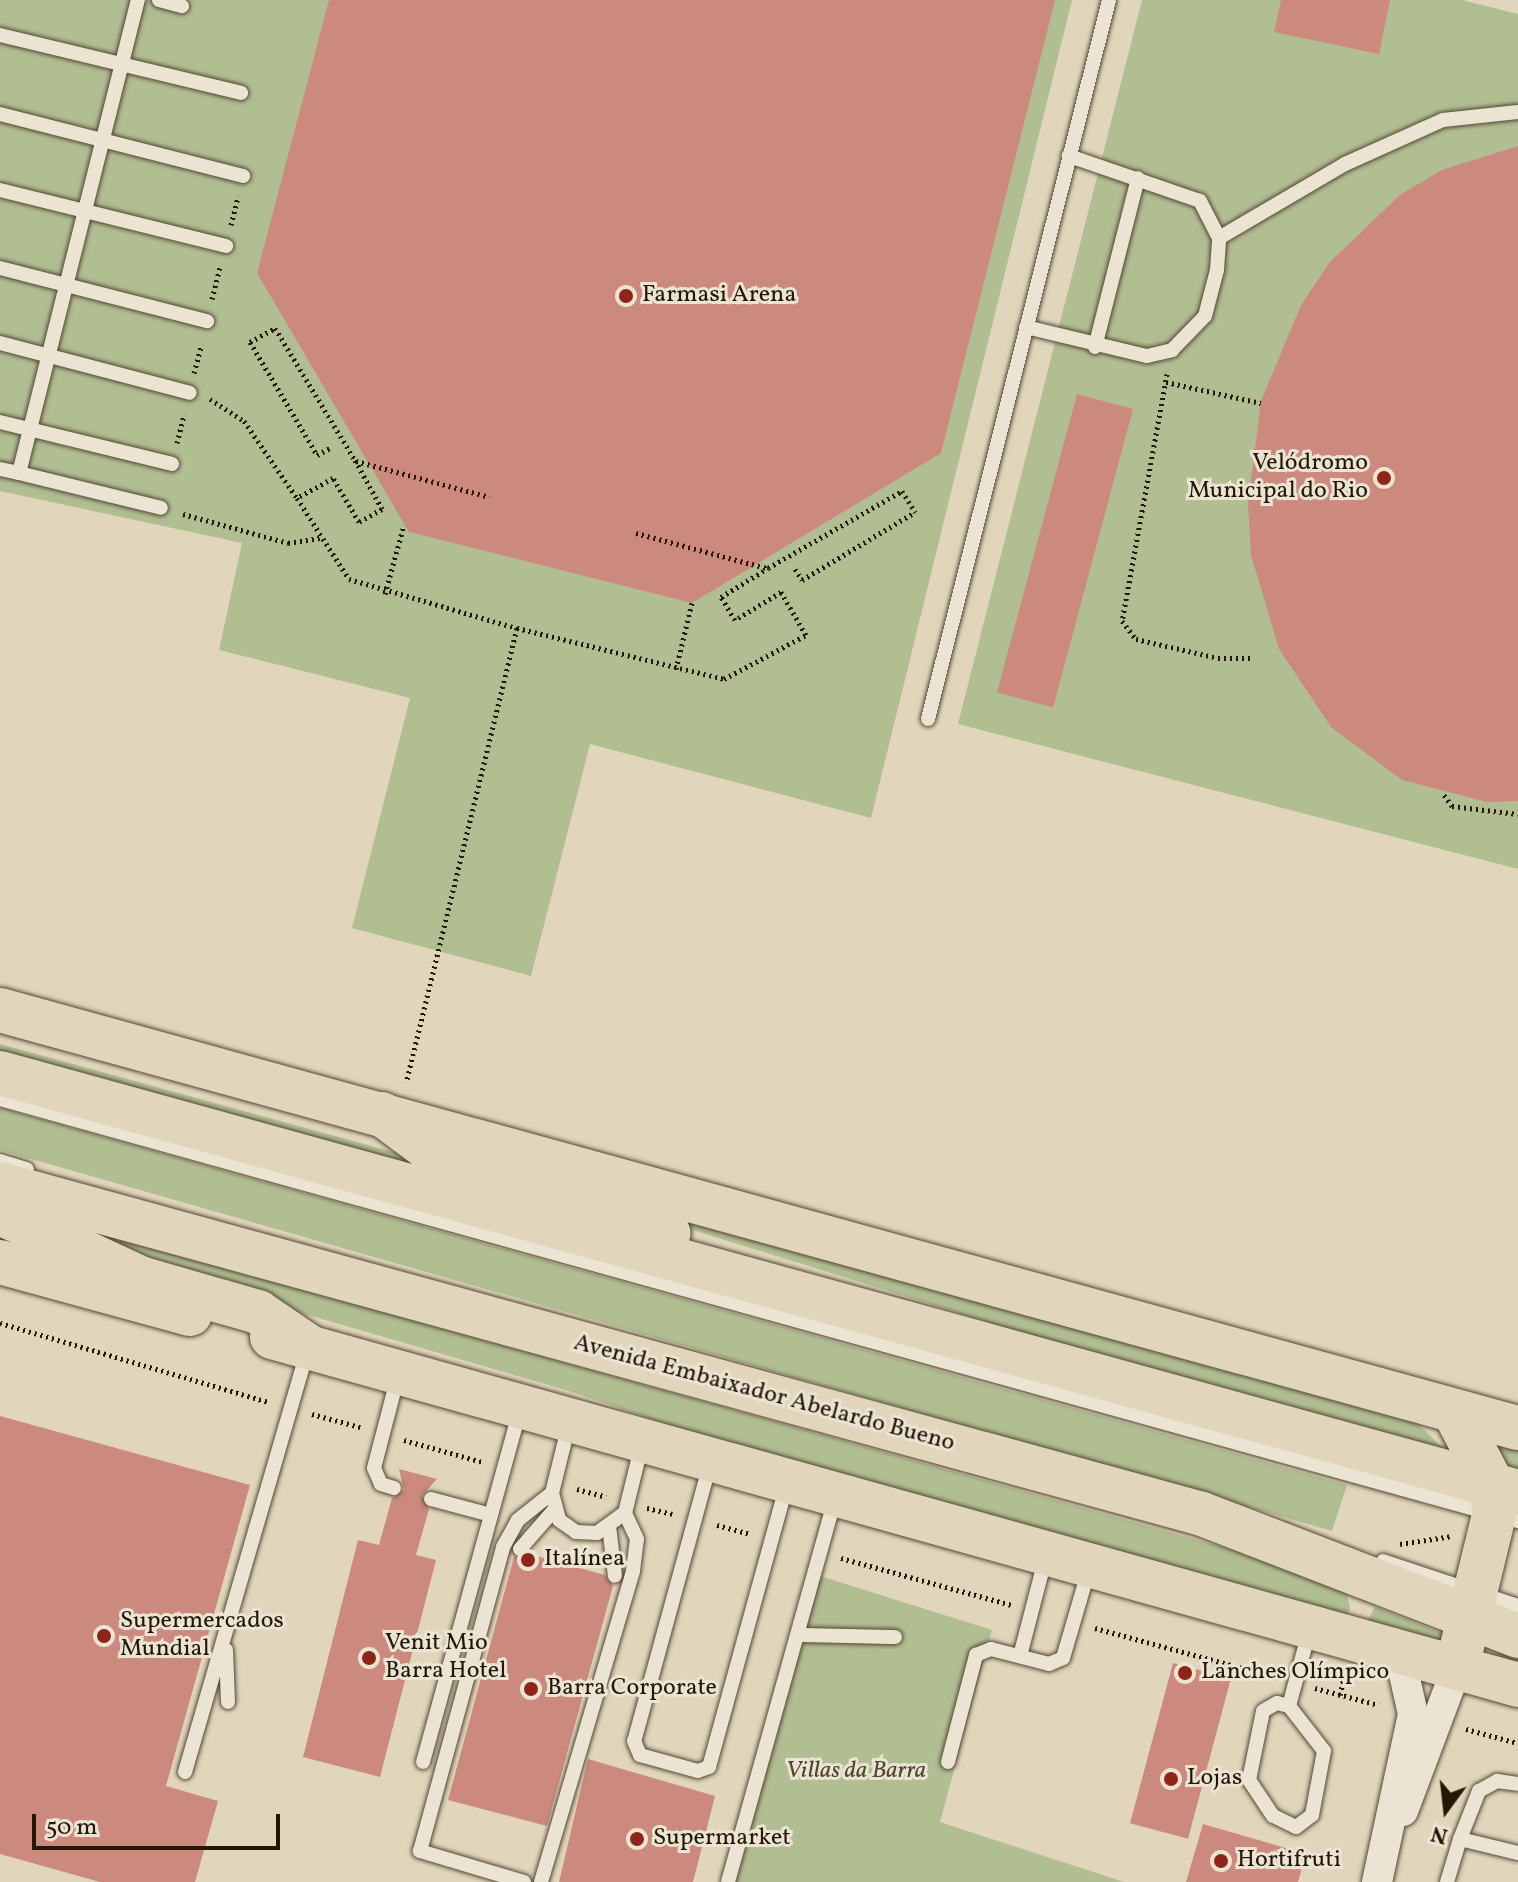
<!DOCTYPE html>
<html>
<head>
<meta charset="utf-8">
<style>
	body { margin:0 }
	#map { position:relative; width:1518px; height:1882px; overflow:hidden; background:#e1d6bc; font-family:Vollkorn,serif }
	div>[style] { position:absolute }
	.green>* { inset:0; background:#b1be92 }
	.building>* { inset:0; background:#cc897e; transform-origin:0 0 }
	.path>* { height:5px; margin-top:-2.5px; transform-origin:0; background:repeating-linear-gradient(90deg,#241706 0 2px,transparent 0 6px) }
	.roads { filter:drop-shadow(0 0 2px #534734) drop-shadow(0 0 2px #534734) }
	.lane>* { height:14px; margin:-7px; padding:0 7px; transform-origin:7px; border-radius:7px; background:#ece4d3 }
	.street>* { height:30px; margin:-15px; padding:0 15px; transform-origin:15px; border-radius:15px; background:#ece4d3 }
	.primary>* { height:44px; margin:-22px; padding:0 22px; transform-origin:22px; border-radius:22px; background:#e1d6bc }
	.highway>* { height:44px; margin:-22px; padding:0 22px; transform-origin:22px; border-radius:22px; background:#e1d6bc }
	.path-bridge>* { height:5px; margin-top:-2.5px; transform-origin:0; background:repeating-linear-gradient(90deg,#241706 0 2px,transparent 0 6px) }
	.dots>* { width:22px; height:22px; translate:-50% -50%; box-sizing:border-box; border:4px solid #ece4d3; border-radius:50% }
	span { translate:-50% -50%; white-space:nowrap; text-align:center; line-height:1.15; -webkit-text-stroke:6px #ece4d3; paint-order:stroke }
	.poi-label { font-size:24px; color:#241706 }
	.left { translate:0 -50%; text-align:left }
	.right { translate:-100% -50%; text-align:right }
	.street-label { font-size:24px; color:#241706 }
	.park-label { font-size:24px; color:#4e4930; font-style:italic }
	.north { position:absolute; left:1406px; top:1770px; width:80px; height:80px; -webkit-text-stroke:6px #ece4d3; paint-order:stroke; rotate:195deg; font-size:22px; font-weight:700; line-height:32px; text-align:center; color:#241706 }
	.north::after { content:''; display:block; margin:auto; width:28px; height:36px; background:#241706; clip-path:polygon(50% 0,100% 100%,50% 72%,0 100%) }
	.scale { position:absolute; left:32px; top:1814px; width:248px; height:36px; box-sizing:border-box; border:4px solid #241706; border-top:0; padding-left:10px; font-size:24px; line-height:28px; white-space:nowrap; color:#241706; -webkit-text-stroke:6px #ece4d3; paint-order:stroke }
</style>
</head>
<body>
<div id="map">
	<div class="green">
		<div style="clip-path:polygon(0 0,1072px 0,871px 818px,590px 744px,531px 976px,352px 928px,410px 698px,219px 650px,242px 543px,0 491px)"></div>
		<div style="clip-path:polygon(1142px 0,1462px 0,1518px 14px,1518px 869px,958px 724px)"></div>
		<div style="clip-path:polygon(0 1044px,528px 1189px,587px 1210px,0 1055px)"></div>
		<div style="clip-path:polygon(0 1108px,200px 1164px,1347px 1485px,1332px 1531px,0 1150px)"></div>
		<div style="clip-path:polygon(633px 1204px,1412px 1418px,1450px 1455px,1270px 1410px,648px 1216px)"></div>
		<div style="clip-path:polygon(63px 1222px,1247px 1554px,1347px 1594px,1350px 1608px,1347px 1617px,796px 1468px,569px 1391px,171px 1275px)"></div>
		<div style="clip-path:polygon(1492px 1444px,1518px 1448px,1518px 1480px,1509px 1477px)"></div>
		<div style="clip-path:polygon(817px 1575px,992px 1630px,940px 1822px,1124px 1882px,725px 1882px)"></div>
		<div style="clip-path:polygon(1375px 1607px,1444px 1634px,1445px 1644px,1366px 1624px)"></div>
	</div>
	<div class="building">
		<div style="clip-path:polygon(329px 0,1055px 0,941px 453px,692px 603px,409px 532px,257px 273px)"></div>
		<div style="clip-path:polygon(1281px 0,1390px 0,1379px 54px,1274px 32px)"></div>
		<div style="clip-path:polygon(1518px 146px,1518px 801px,1487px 802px,1402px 780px,1331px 727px,1279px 649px,1251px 555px,1248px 504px,1261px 401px,1301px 305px,1330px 262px,1401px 194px,1442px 170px)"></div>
		<div style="left:1077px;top:394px;width:58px;height:309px;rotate:15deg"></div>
		<div style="clip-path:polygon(0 1416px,250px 1485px,166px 1786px,218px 1801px,195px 1882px,100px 1882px,0 1854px)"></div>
		<div style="clip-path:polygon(399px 1469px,437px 1479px,422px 1496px,429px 1509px,416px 1555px,436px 1560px,380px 1777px,303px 1757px,358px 1540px,379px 1545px,392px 1498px,404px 1490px)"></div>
		<div style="clip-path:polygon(529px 1554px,605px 1575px,613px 1586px,547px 1826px,448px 1800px,514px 1557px)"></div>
		<div style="left:1173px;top:1663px;width:60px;height:166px;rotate:15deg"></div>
		<div style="clip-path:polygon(588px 1759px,715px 1796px,693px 1882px,559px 1882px)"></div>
		<div style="clip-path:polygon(1203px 1824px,1306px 1854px,1298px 1882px,1186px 1882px)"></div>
	</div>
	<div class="path">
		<div style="left:231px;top:225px;width:30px;rotate:-76deg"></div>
		<div style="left:212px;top:299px;width:34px;rotate:-76deg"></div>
		<div style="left:250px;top:342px;width:131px;rotate:59.3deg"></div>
		<div style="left:317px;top:455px;width:15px;rotate:-28deg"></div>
		<div style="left:194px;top:373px;width:30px;rotate:-75deg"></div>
		<div style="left:1167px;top:374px;width:251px;rotate:100.3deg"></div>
		<div style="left:1122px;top:621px;width:23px;rotate:52deg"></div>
		<div style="left:1136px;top:639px;width:84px;rotate:13deg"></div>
		<div style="left:1218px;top:658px;width:33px"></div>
		<div style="left:1166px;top:382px;width:97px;rotate:12.5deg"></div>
		<div style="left:210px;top:399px;width:40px;rotate:32.9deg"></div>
		<div style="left:244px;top:421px;width:93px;rotate:55.5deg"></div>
		<div style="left:177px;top:443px;width:30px;rotate:-76deg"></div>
		<div style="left:355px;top:460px;width:56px;rotate:61.1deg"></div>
		<div style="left:382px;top:509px;width:26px;rotate:151deg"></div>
		<div style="left:359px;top:522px;width:51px;rotate:-120.6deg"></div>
		<div style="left:333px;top:478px;width:41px;rotate:150.9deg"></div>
		<div style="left:297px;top:498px;width:96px;rotate:57.3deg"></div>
		<div style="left:349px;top:579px;width:175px;rotate:16.3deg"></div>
		<div style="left:517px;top:628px;width:468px;rotate:103.7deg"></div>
		<div style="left:356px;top:461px;width:138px;rotate:15.1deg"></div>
		<div style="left:183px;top:514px;width:109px;rotate:15.4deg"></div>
		<div style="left:288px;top:543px;width:33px;rotate:-9deg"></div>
		<div style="left:636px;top:533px;width:136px;rotate:15deg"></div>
		<div style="left:795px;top:569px;width:13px;rotate:58deg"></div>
		<div style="left:802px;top:580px;width:132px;rotate:-31deg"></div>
		<div style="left:385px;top:594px;width:72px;rotate:-74.6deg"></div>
		<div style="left:517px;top:628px;width:213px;rotate:13.8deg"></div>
		<div style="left:724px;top:679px;width:93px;rotate:-28.2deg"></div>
		<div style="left:806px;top:635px;width:50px;rotate:-120.2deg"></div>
		<div style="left:781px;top:592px;width:54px;rotate:148.7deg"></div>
		<div style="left:735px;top:620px;width:27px;rotate:-121deg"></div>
		<div style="left:721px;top:597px;width:55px;rotate:-31.7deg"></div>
		<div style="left:676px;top:669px;width:68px;rotate:-76.4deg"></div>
		<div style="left:1444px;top:795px;width:14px;rotate:54deg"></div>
		<div style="left:1452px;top:806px;width:66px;rotate:6.9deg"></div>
		<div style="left:0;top:1323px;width:279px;rotate:16.4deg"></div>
		<div style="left:312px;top:1414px;width:50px;rotate:15.2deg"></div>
		<div style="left:404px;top:1440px;width:82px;rotate:15.6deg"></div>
		<div style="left:577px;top:1489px;width:30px;rotate:15deg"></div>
		<div style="left:647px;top:1508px;width:26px;rotate:13deg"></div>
		<div style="left:717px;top:1525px;width:34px;rotate:15deg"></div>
		<div style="left:1400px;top:1544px;width:53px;rotate:-8.7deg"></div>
		<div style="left:841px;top:1558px;width:177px;rotate:15.4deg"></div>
		<div style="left:1095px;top:1628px;width:187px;rotate:15.2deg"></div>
		<div style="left:1315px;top:1688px;width:66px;rotate:14.9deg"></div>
		<div style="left:1340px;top:1695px;width:22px;rotate:-77deg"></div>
		<div style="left:1466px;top:1729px;width:54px;rotate:15.1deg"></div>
	</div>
	<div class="roads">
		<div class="lane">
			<div style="left:159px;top:0;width:24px;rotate:15deg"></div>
			<div style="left:0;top:35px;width:248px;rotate:13.5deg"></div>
			<div style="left:0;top:114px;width:251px;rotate:14.3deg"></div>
			<div style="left:0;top:190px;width:233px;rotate:13.9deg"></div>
			<div style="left:1219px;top:238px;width:146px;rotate:-30.4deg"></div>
			<div style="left:1345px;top:164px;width:107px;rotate:-24.2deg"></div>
			<div style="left:1443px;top:120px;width:75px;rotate:-6.1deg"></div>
			<div style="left:0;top:268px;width:214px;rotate:14.4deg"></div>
			<div style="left:1026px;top:327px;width:124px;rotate:13.5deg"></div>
			<div style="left:1147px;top:356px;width:26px;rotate:-13deg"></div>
			<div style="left:1172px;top:350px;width:47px;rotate:-45.9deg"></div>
			<div style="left:1205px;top:316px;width:48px;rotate:-75.4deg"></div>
			<div style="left:1217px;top:270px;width:32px;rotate:-86deg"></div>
			<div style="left:1219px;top:238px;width:42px;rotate:-117.2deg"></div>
			<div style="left:1200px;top:201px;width:139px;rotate:-161deg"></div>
			<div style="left:0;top:343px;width:196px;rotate:14.7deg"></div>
			<div style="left:1095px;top:347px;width:174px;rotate:-75.7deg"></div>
			<div style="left:0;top:422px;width:177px;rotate:13.7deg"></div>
			<div style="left:0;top:469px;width:19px;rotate:12deg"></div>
			<div style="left:19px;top:473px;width:488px;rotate:-75.9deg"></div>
			<div style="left:19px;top:473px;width:146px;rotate:13.8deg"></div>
			<div style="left:928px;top:719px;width:741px;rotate:-75.87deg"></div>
			<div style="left:0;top:1099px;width:1576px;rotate:15.54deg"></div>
			<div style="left:0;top:1161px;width:28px;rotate:17deg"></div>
			<div style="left:569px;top:1424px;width:71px;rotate:103.8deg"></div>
			<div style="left:552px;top:1493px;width:28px;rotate:75deg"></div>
			<div style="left:559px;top:1520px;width:21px;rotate:35deg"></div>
			<div style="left:576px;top:1532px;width:21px;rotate:3deg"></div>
			<div style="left:597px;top:1533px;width:34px;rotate:-36deg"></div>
			<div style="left:625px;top:1513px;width:71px;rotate:-76.2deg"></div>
			<div style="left:710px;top:1464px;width:287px;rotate:105.3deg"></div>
			<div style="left:634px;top:1741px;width:15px;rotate:67deg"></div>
			<div style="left:640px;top:1755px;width:60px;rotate:15.4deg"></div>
			<div style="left:698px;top:1771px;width:12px;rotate:-20deg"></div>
			<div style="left:709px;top:1767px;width:290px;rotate:-74.6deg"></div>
			<div style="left:394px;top:1488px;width:14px;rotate:-163deg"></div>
			<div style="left:381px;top:1484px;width:17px;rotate:-114deg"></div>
			<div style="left:374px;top:1468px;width:95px;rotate:-75.4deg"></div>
			<div style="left:431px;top:1499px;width:62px;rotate:14.9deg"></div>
			<div style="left:609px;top:1526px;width:50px;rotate:83.2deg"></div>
			<div style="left:520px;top:1549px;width:52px;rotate:-48.9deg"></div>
			<div style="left:1383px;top:1561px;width:142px;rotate:18.4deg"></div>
			<div style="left:798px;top:1635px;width:97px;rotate:1.2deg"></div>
			<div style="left:226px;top:1650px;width:52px;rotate:87.8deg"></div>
			<div style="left:1020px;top:1656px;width:103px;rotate:-75.4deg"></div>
			<div style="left:1277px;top:1703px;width:12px;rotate:14deg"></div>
			<div style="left:1289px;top:1706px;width:57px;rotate:52.1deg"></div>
			<div style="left:1324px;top:1751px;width:65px;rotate:100.6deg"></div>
			<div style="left:1312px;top:1815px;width:20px;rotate:143deg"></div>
			<div style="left:1296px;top:1827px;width:25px;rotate:-154deg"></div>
			<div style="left:1273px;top:1816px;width:43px;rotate:-123.7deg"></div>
			<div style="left:1249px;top:1780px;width:70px;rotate:-78.5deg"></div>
			<div style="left:1263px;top:1711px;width:16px;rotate:-30deg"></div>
			<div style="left:1289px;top:1706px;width:77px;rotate:-74.9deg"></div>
			<div style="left:423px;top:1762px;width:364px;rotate:-74.6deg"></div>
			<div style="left:948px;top:1762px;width:111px;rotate:-75.3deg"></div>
			<div style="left:976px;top:1655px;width:16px;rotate:-22deg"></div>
			<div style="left:991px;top:1649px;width:60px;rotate:14.5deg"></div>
			<div style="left:1049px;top:1664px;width:15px;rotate:-23deg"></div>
			<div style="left:1063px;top:1658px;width:93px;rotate:-73.7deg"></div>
			<div style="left:185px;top:1772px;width:438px;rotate:-73.8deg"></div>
			<div style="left:1460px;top:1839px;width:52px;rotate:-68.4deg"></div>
			<div style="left:1479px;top:1791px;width:21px;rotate:-29deg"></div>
			<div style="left:1497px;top:1781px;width:21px;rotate:8deg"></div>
			<div style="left:524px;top:1882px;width:109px;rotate:-163.4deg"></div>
			<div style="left:420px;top:1851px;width:315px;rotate:-74.7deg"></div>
			<div style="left:503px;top:1547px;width:31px;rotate:-61deg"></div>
			<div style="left:518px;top:1520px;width:43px;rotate:-38.5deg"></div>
			<div style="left:541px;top:1882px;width:324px;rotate:-73.5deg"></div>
			<div style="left:633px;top:1571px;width:32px;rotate:-83deg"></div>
			<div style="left:637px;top:1539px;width:29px;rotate:-115deg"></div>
			<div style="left:728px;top:1882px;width:398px;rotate:-74.4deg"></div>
			<div style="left:1447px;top:1882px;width:45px;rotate:-73.2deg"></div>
			<div style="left:1460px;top:1839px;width:60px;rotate:13.6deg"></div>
		</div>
		<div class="street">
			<div style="left:1403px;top:1811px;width:154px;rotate:-69.4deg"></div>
			<div style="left:1377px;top:1882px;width:172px;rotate:-77.9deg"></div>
			<div style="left:1413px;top:1714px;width:64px;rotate:-102.7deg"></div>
		</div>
		<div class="primary">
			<div style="left:0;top:1010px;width:1574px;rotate:15.4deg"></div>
			<div style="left:0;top:1262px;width:197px;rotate:15.3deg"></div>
			<div style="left:272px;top:1337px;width:1294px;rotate:15.6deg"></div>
		</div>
		<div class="highway">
			<div style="left:0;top:1073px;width:1575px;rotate:15.43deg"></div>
			<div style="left:382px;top:1114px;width:64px;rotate:36.7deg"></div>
			<div style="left:433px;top:1152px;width:249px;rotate:19deg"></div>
			<div style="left:0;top:1184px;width:1246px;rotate:15.35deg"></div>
			<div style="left:1202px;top:1514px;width:339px;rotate:21.1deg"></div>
			<div style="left:0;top:1213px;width:157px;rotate:24.8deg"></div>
			<div style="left:143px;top:1279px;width:120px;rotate:16deg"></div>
			<div style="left:258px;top:1312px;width:60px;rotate:34.2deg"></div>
			<div style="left:1454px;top:1411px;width:82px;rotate:62.5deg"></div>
			<div style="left:1492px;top:1484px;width:31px;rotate:86deg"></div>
			<div style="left:1494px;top:1515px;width:156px;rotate:103.7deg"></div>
		</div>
	</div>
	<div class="path-bridge">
		<div style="left:250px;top:342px;width:29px;rotate:-29deg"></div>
		<div style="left:275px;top:328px;width:154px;rotate:58.8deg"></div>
		<div style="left:768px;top:568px;width:155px;rotate:-29.9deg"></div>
		<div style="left:902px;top:491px;width:25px;rotate:58deg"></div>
	</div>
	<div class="dots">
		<div style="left:626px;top:296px;background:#8f2418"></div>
		<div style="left:1384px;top:478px;background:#8f2418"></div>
		<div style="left:528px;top:1560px;background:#8f2418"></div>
		<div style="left:104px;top:1636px;background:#8f2418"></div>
		<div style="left:369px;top:1658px;background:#8f2418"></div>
		<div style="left:1185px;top:1673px;background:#8f2418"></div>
		<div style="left:531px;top:1689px;background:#8f2418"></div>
		<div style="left:1171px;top:1779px;background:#8f2418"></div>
		<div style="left:637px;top:1839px;background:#8f2418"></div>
		<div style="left:1221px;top:1861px;background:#8f2418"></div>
	</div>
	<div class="poi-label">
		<span class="left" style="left:642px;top:296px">Farmasi Arena</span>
		<span class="right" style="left:1368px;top:478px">Velódromo<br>Municipal do Rio</span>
		<span class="left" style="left:544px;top:1560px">Italínea</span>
		<span class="left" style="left:120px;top:1636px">Supermercados<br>Mundial</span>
		<span class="left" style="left:385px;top:1658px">Venit Mio<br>Barra Hotel</span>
		<span class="left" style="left:1201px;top:1673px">Lanches Olímpico</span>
		<span class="left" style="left:547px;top:1689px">Barra Corporate</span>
		<span class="left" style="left:1187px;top:1779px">Lojas</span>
		<span class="left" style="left:653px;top:1839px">Supermarket</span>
		<span class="left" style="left:1237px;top:1861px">Hortifruti</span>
	</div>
	<div class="street-label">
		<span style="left:764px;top:1394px;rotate:15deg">Avenida Embaixador Abelardo Bueno</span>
	</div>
	<div class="park-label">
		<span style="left:856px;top:1772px">Villas da Barra</span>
	</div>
	<div class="north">N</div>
	<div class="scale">50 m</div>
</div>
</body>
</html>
